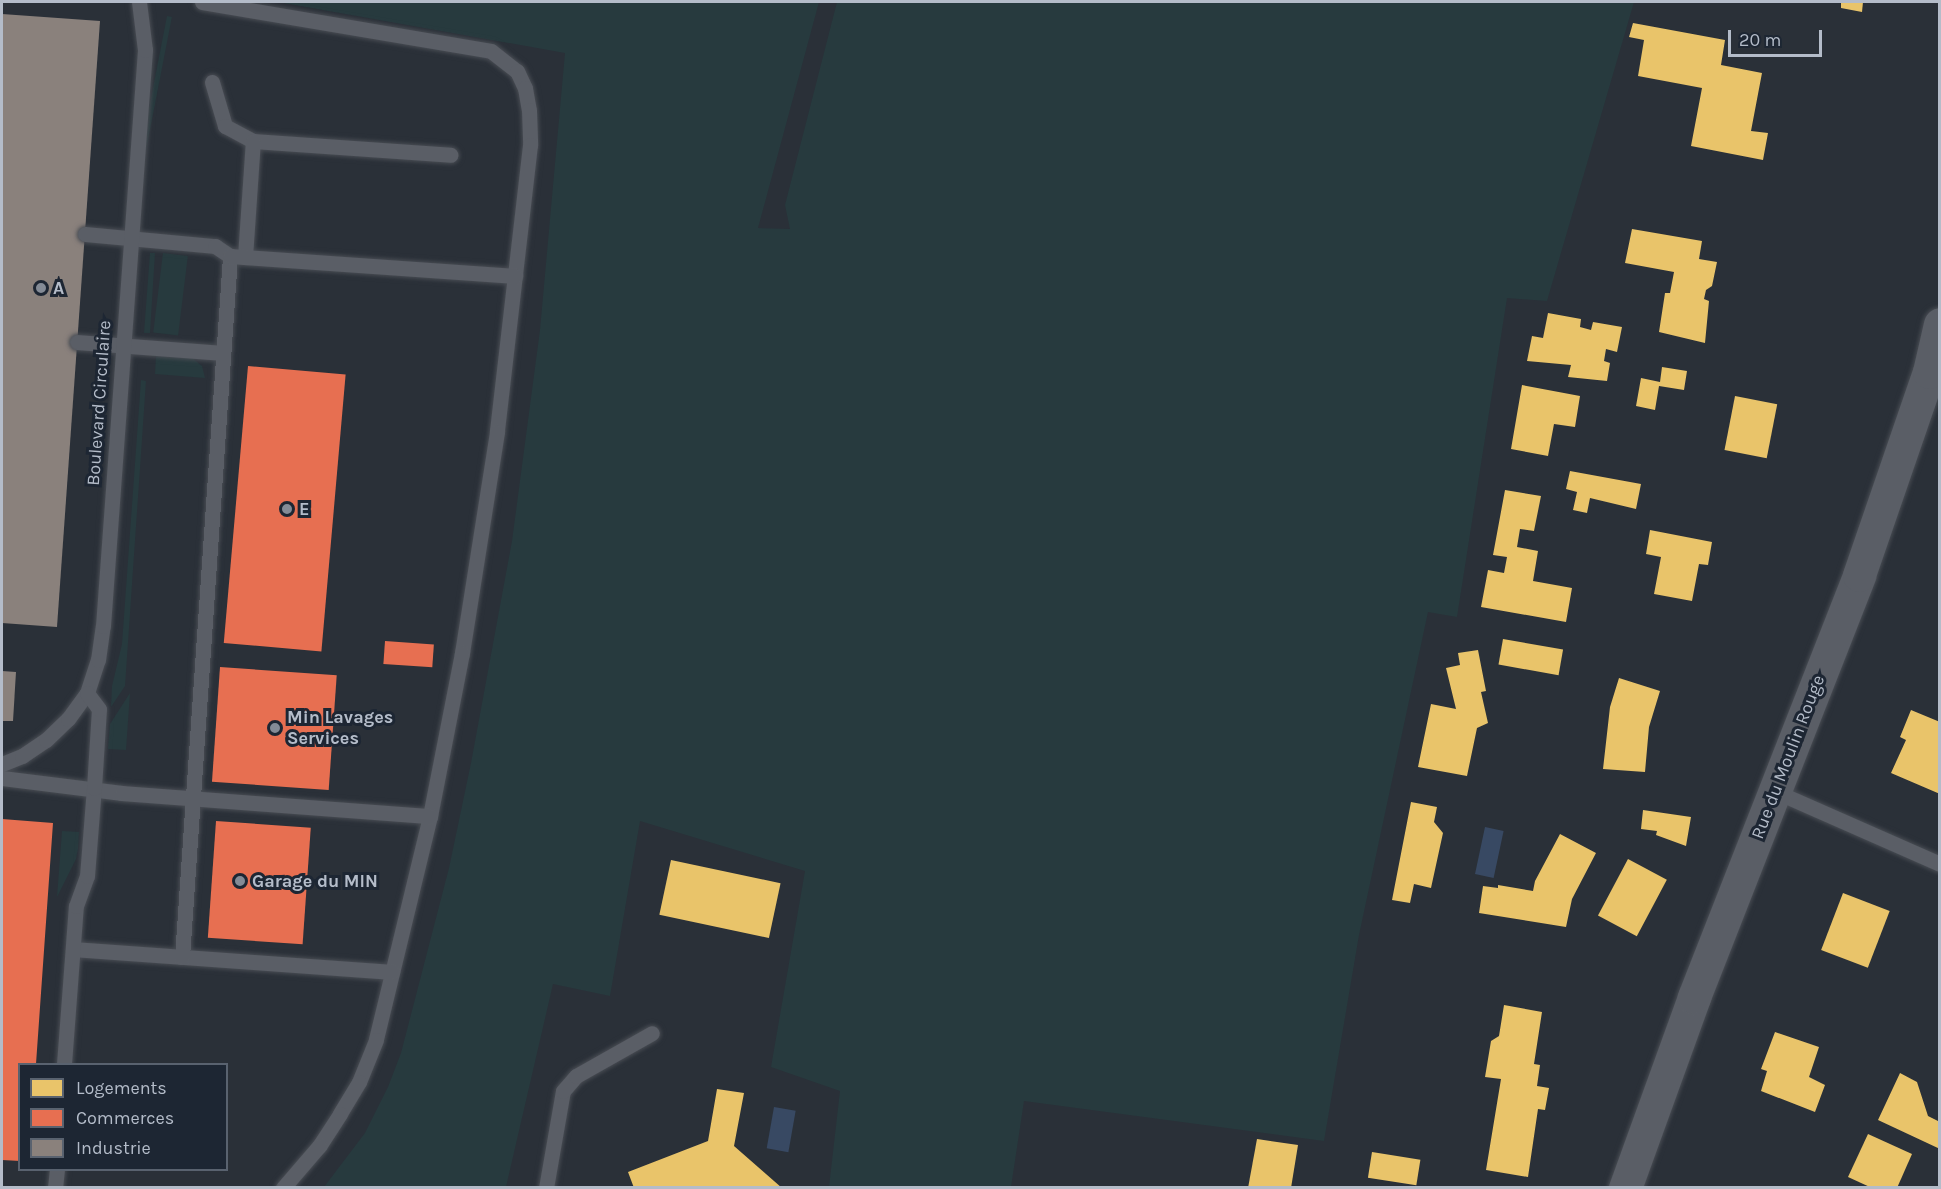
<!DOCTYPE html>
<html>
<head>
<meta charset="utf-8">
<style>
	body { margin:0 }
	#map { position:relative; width:1941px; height:1189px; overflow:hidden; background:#2a3038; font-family:Karla,sans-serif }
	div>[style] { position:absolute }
	.green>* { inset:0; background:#273a3e; transform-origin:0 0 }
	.water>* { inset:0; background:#384963; transform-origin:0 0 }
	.homes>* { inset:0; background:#e9c46a; transform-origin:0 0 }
	.shops>* { inset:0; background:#e76f51; transform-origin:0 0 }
	.industry>* { inset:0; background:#8a817c }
	.roads { filter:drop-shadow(0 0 2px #484c53) drop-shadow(0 0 2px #484c53) }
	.service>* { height:15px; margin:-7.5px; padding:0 7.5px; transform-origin:7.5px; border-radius:7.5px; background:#5a5e66 }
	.tertiary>* { height:33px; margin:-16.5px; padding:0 16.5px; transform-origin:16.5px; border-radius:16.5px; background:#5a5e66 }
	.dots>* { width:16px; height:16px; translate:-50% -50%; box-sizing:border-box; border:3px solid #1d2633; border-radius:50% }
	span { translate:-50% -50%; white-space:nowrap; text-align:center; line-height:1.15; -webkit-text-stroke:6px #1d2633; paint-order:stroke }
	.poi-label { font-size:18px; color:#b4bcc9; font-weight:700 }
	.left { translate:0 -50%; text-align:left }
	.street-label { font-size:18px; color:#b4bcc9 }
	.frame { position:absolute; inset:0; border:3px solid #b4bcc9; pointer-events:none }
	.legend { position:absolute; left:18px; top:1063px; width:210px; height:108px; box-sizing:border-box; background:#1d2633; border:2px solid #59626f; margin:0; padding:8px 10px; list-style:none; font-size:18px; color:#b4bcc9 }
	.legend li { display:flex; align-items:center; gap:12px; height:30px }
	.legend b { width:30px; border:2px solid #59626f }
	.scale { position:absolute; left:1728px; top:30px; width:94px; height:27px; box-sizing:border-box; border:3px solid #b4bcc9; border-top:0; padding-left:8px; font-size:18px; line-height:21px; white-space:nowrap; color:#b4bcc9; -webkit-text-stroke:4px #1d2633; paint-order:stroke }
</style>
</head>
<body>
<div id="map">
	<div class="green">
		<div style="clip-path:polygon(278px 2px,819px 2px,758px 228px,790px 229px,785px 205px,837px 2px,1634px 2px,1547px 301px,1507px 298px,1457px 617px,1428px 612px,1359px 935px,1324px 1141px,1024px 1101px,1011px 1187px,829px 1187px,840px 1091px,771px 1067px,805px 871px,640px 821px,610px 996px,553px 984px,506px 1187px,324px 1187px,365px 1133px,388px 1087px,401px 1053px,449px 868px,471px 763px,512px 541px,540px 330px,565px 53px)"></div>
		<div style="left:167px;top:16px;width:5px;height:185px;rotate:11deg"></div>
		<div style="clip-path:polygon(150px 253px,155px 253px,150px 333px,144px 333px)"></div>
		<div style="left:163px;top:253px;width:25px;height:80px;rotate:7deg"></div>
		<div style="clip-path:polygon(165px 354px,190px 356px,202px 366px,205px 378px,155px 374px,156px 356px)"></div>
		<div style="clip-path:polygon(141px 380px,146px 381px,125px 686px,111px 707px,112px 686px,122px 644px)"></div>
		<div style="clip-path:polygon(130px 693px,126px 750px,108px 749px,110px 724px)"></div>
		<div style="clip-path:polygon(62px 831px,79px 832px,78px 849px,76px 859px,57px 897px)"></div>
	</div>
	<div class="water">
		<div style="left:1485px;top:827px;width:19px;height:48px;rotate:12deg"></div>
		<div style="left:774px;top:1107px;width:22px;height:42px;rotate:10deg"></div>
	</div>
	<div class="homes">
		<div style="clip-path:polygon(1841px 2px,1863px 2px,1862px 12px,1841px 8px)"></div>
		<div style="clip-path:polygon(1633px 23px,1725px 40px,1721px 65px,1762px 73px,1751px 131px,1768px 133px,1763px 160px,1691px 146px,1702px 88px,1638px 76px,1644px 40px,1629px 37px)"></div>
		<div style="clip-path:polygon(1632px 229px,1702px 241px,1699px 259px,1717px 262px,1712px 286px,1706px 290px,1704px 299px,1709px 301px,1705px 343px,1659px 332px,1665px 293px,1670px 293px,1674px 272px,1625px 263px)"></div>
		<div style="clip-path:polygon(1548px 313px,1581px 319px,1580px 327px,1591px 330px,1593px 322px,1622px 327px,1617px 352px,1606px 349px,1604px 361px,1610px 363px,1607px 381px,1568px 377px,1571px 365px,1527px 361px,1532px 336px,1543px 338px)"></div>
		<div style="clip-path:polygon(1662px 367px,1687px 371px,1684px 390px,1659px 386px,1655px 410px,1636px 406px,1641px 378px,1660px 382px)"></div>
		<div style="clip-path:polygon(1522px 385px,1580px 396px,1575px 427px,1554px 424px,1548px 456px,1511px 449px)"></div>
		<div style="left:1735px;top:396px;width:43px;height:55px;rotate:11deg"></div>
		<div style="clip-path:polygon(1570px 471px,1641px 484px,1636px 509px,1590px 498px,1587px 513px,1573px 510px,1577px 492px,1566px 489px)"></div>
		<div style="clip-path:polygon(1505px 490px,1541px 496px,1534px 531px,1520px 529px,1517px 547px,1538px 551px,1533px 581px,1572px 588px,1566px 622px,1481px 607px,1488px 570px,1504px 573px,1507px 557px,1493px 555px)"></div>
		<div style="clip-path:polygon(1650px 530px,1712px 542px,1708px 565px,1699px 564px,1692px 601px,1654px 594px,1661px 557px,1646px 554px)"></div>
		<div style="left:1503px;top:639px;width:61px;height:26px;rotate:10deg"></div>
		<div style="clip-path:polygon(1478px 650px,1486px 691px,1481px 692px,1488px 723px,1477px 728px,1467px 776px,1418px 767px,1431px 704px,1456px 709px,1446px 668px,1460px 665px,1458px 653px)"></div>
		<div style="clip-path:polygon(1619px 678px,1660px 691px,1649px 727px,1645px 772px,1603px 769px,1610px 707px)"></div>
		<div style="clip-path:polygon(1911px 710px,1940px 722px,1940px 794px,1891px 773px,1906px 740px,1900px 737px)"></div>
		<div style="clip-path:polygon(1411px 802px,1437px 807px,1434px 822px,1443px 833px,1431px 888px,1414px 884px,1410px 903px,1392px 900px)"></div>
		<div style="clip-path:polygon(1643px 810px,1691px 817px,1686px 846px,1656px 835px,1657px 831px,1641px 829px)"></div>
		<div style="clip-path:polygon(1560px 834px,1596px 853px,1572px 899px,1566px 927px,1479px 913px,1483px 886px,1498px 888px,1498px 885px,1533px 891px,1535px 881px)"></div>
		<div style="left:1628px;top:859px;width:44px;height:64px;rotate:28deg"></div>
		<div style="left:671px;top:860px;width:112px;height:56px;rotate:12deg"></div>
		<div style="left:1843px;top:893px;width:50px;height:61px;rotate:21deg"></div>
		<div style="clip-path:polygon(1504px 1005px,1542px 1012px,1534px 1064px,1540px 1065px,1537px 1086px,1549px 1088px,1545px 1110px,1538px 1109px,1528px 1177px,1486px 1170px,1501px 1079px,1485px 1077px,1491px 1041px,1499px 1036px)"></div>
		<div style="clip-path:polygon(1775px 1032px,1819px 1047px,1809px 1077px,1825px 1085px,1815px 1112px,1761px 1091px,1767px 1071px,1761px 1069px)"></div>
		<div style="clip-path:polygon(1900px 1073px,1917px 1082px,1928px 1116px,1940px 1122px,1940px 1149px,1878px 1120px)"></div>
		<div style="clip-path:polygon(717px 1089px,744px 1093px,734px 1146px,782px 1188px,634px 1188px,628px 1172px,708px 1141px)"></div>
		<div style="clip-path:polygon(1868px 1134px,1912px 1154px,1897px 1188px,1872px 1188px,1848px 1177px)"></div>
		<div style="clip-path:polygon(1257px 1139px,1298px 1145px,1291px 1188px,1248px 1188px)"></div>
		<div style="left:1372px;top:1152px;width:49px;height:26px;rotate:9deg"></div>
	</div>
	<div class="shops">
		<div style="left:248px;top:366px;width:98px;height:278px;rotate:5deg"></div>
		<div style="left:385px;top:641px;width:49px;height:23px;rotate:4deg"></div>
		<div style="left:220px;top:667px;width:117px;height:115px;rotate:4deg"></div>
		<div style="clip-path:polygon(2px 819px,53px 823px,36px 1064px,20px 1064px,20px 1161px,2px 1160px)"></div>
		<div style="left:216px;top:821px;width:95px;height:117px;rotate:4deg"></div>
	</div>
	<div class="industry">
		<div style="clip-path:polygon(2px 14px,100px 21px,57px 627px,2px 623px)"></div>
		<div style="clip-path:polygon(2px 671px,16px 672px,13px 721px,2px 721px)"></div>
	</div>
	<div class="roads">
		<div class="service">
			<div style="left:202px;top:2px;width:293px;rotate:9.6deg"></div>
			<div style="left:491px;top:51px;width:33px;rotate:38deg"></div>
			<div style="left:517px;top:71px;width:19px;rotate:65deg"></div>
			<div style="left:525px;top:88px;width:22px;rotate:80deg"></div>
			<div style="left:529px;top:110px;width:35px;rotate:88deg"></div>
			<div style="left:530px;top:145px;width:289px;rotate:96.6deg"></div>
			<div style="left:497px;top:432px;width:224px;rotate:99deg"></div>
			<div style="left:462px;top:653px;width:166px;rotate:101.1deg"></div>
			<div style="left:430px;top:816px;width:230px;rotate:103.6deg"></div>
			<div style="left:376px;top:1040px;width:45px;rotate:112deg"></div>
			<div style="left:359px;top:1082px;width:37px;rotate:121deg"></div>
			<div style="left:340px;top:1114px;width:38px;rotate:123deg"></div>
			<div style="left:319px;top:1146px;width:55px;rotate:130.6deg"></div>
			<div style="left:212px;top:82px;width:46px;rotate:73.5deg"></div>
			<div style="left:225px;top:126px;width:32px;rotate:28deg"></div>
			<div style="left:253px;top:141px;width:198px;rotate:4deg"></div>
			<div style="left:85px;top:234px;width:131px;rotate:5.3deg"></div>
			<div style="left:215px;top:246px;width:18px;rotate:34deg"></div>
			<div style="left:245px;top:257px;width:116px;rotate:-86.1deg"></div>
			<div style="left:77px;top:342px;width:146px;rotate:4.3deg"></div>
			<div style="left:2px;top:764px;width:22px;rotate:-22deg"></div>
			<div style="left:22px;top:756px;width:29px;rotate:-34deg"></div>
			<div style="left:46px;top:740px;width:30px;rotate:-44deg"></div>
			<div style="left:68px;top:719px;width:32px;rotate:-54deg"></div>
			<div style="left:87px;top:693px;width:35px;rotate:-72deg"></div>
			<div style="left:98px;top:660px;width:34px;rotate:-82deg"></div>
			<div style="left:103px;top:626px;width:578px;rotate:-85.83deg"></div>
			<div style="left:145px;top:50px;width:48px;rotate:-97.1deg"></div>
			<div style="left:2px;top:778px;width:121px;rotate:7.1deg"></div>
			<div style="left:122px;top:793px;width:309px;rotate:4.3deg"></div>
			<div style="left:1774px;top:791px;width:181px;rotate:23.7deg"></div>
			<div style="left:73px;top:949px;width:320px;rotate:4.1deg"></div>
			<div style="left:182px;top:957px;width:703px;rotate:-86.08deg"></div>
			<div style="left:230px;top:256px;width:286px;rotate:4deg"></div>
			<div style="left:64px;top:1064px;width:158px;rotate:-85.7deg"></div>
			<div style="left:76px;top:906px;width:32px;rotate:-70deg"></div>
			<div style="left:87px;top:876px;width:88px;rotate:-85.5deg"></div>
			<div style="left:94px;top:788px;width:79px;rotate:-86.4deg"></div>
			<div style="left:99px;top:709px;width:20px;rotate:-127deg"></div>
			<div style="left:55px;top:1188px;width:18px;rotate:-84deg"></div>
			<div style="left:546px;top:1188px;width:98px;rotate:-80.1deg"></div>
			<div style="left:563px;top:1091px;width:20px;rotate:-49deg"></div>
			<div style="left:576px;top:1076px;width:87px;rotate:-29.5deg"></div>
		</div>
		<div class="tertiary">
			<div style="left:1625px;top:1188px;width:203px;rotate:-70.1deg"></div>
			<div style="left:1694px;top:997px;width:453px;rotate:-68.6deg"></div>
			<div style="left:1859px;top:575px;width:215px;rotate:-71deg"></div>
			<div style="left:1929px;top:372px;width:49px;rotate:-77.1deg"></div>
		</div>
	</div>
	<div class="dots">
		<div style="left:41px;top:288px;background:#848b96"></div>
		<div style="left:287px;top:509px;background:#848b96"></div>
		<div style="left:275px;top:728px;background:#848b96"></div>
		<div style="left:240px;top:881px;background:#848b96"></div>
	</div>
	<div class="poi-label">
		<span class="left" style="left:53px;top:288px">A</span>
		<span class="left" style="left:299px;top:509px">E</span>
		<span class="left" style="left:287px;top:728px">Min Lavages<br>Services</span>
		<span class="left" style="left:252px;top:881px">Garage du MIN</span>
	</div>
	<div class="street-label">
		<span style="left:99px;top:403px;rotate:-86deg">Boulevard Circulaire</span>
		<span style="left:1788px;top:757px;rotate:-69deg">Rue du Moulin Rouge</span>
	</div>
	<div class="frame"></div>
	<ul class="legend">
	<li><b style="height:16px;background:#e9c46a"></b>Logements</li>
	<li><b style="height:16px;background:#e76f51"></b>Commerces</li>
	<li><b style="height:16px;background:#8a817c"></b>Industrie</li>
	</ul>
	<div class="scale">20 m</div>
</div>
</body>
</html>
